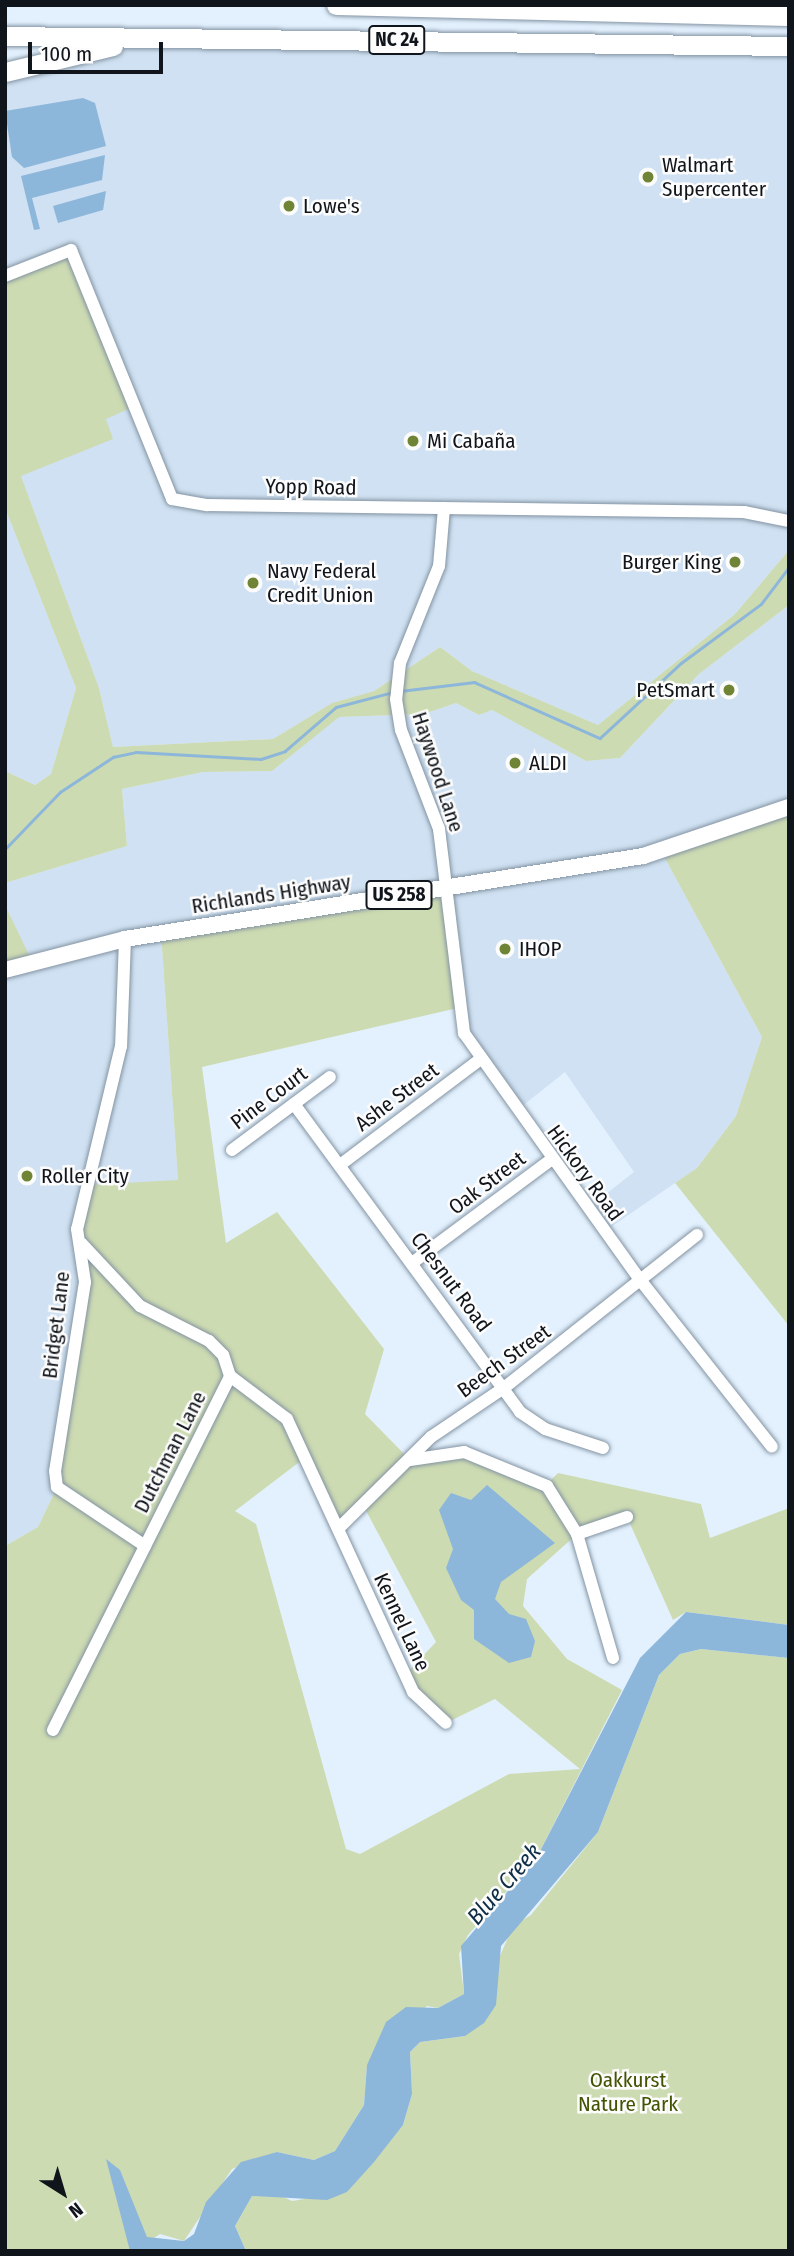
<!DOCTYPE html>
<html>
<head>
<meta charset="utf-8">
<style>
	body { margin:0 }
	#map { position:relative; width:794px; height:2256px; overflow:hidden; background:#e3f1fe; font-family:"Fira Sans Condensed",sans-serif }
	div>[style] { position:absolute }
	.built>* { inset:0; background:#cfe1f2 }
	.green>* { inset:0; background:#cddbb2 }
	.water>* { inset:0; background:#8db6db }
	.stream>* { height:2.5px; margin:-1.25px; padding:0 1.25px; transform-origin:1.25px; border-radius:1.25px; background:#8db6db }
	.roads { filter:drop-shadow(0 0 2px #8393a2) drop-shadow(0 0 2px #8393a2) }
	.minor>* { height:12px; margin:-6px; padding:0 6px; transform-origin:6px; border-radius:6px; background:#fff }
	.major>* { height:16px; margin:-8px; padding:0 8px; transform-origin:8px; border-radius:8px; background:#fff }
	.highway>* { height:19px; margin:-9.5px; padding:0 9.5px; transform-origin:9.5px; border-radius:9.5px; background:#fff }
	.dots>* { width:19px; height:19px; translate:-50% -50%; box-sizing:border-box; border:4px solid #fcfcfc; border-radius:50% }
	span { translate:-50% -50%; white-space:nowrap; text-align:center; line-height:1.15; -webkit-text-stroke:5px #fcfcfc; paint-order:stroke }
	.shield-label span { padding:2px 5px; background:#fcfcfc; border:2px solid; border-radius:5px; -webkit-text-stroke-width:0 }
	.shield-label { font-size:19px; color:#10151b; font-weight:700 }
	.poi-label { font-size:21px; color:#10151b }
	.left { translate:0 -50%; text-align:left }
	.right { translate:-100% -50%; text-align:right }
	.street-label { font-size:21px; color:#10151b }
	.park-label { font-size:21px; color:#425302 }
	.water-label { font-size:23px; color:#0d2c46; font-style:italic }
	.frame { position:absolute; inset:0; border:7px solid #10151b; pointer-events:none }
	.north { position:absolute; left:28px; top:2158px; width:70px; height:70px; -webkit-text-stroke:5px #fcfcfc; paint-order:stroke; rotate:143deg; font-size:19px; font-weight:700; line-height:28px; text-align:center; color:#10151b }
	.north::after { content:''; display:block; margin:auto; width:24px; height:32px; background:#10151b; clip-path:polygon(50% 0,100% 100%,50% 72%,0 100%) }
	.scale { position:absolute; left:28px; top:42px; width:135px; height:32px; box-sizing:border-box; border:4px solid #10151b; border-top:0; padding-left:9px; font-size:21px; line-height:24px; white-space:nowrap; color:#10151b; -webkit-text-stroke:5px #fcfcfc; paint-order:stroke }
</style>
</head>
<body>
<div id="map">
	<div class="built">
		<div style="clip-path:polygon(185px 38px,789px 46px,789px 550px,735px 614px,598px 725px,472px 671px,440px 647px,374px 691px,332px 703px,273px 739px,113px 747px,99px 688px,5px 433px,5px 72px,95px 48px)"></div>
		<div style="clip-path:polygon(5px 508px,76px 688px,51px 774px,35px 785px,5px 771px)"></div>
		<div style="clip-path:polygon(789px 605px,789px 807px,661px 851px,762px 1037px,736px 1116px,697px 1168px,605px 1231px,588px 1208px,634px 1172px,565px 1072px,516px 1111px,464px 1033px,450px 887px,161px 933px,178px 1180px,85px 1282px,57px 1487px,38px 1527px,5px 1546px,5px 970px,31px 961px,5px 905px,5px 883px,127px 846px,122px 789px,203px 772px,272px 771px,338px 717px,424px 714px,456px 703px,479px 715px,492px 710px,586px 761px,620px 758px,699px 674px)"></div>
	</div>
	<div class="green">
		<div style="clip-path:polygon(71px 250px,135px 406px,106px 419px,113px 439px,21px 476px,99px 688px,113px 747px,273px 739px,332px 703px,374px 691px,440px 647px,472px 671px,598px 725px,735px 614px,789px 550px,789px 605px,699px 674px,620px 758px,586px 761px,492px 710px,479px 715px,456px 703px,424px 714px,339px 717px,272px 771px,203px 772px,122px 789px,127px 846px,5px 883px,5px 771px,35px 785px,51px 774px,76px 688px,5px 508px,5px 276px)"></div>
		<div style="clip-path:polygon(789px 807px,789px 1326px,675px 1183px,697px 1168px,736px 1116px,762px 1037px,661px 851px)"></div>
		<div style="clip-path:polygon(evenodd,450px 887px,462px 1007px,202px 1067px,226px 1243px,277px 1212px,384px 1349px,365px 1414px,410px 1460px,464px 1452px,546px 1485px,558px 1473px,701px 1504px,710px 1538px,789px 1508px,789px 1625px,686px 1612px,673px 1620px,627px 1517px,577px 1534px,527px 1579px,523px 1606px,567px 1659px,622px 1690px,537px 1857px,468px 1935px,459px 1954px,464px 1994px,438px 2008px,427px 2006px,367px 2065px,364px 2105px,335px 2151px,314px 2160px,277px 2152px,232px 2169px,184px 2241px,160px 2234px,135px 2251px,5px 2251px,5px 1546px,38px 1527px,57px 1487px,85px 1282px,81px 1242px,88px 1185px,178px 1180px,161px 933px,450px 887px,306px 1457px,341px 1526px,363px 1505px,436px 1642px,406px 1674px,446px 1723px,495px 1699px,580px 1769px,509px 1774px,360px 1854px,346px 1849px,256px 1524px,235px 1511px,306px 1457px)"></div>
		<div style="clip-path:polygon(5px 905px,32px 961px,5px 970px)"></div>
		<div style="clip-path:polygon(701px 1649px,789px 1658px,789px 2251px,246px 2251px,235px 2226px,252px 2196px,275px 2193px,292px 2201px,347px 2192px,403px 2125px,412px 2094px,410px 2052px,420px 2042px,465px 2036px,513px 1926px,531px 1915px,598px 1832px,659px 1675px,680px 1654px)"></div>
	</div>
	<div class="water">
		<div style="clip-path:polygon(83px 98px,95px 103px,106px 146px,24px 168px,12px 157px,5px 111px)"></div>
		<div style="clip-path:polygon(105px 155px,102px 180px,32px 198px,40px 229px,34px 230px,21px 176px)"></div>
		<div style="clip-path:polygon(106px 191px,103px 210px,58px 223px,53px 206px)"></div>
		<div style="clip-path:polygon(487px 1485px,555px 1543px,501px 1582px,495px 1599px,509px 1614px,526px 1619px,535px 1641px,531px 1657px,509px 1663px,474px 1639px,474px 1610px,461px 1600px,446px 1568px,453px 1549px,439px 1510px,451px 1493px,471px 1500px)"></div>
		<div style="clip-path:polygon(686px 1612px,789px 1625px,789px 1658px,701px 1649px,680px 1654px,659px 1675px,598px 1832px,501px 1946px,496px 2005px,484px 2023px,465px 2036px,420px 2042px,410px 2052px,412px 2094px,403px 2125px,374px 2162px,347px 2192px,327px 2200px,252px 2196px,235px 2226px,246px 2251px,130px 2251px,106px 2159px,120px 2170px,147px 2237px,184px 2241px,194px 2234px,206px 2202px,241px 2162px,277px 2152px,314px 2160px,335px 2151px,364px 2105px,367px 2065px,386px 2022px,406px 2007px,438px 2008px,464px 1994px,461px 1946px,537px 1857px,640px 1658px)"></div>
	</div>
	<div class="stream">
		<div style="left:400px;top:691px;width:75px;rotate:-6.9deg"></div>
		<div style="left:474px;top:682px;width:138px;rotate:24deg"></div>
		<div style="left:600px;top:738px;width:110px;rotate:-42.8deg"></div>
		<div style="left:681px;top:663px;width:99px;rotate:-36.4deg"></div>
		<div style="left:761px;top:604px;width:46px;rotate:-52.9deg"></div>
		<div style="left:5px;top:849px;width:79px;rotate:-46deg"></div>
		<div style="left:60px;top:792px;width:64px;rotate:-33.4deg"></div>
		<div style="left:113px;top:757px;width:24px;rotate:-12deg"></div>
		<div style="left:136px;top:752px;width:125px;rotate:3.2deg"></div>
		<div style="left:261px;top:759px;width:25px;rotate:-18deg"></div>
		<div style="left:285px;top:751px;width:67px;rotate:-40.8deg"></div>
		<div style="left:336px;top:707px;width:59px;rotate:-14.7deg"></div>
	</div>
	<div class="roads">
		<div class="minor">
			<div style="left:5px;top:276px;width:71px;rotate:-21.5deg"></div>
			<div style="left:71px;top:250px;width:269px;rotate:67.9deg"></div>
			<div style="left:172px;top:499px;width:36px;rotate:10deg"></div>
			<div style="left:207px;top:505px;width:537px;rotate:0.75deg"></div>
			<div style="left:744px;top:512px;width:46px;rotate:11.3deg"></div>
			<div style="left:444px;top:508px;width:58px;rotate:94.9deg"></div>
			<div style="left:439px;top:566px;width:105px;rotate:111.9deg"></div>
			<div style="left:400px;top:663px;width:36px;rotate:96deg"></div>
			<div style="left:396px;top:699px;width:31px;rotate:81deg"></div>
			<div style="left:401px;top:730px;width:106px;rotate:69deg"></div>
			<div style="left:439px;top:829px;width:206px;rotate:83deg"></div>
			<div style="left:464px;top:1033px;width:305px;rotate:54.5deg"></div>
			<div style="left:641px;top:1281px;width:211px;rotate:51.7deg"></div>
			<div style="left:125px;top:939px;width:107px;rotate:92.1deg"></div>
			<div style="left:121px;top:1046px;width:188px;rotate:103.5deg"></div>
			<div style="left:77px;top:1229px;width:54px;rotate:81.4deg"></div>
			<div style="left:85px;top:1282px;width:191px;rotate:99deg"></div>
			<div style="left:55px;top:1471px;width:16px;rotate:83deg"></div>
			<div style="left:57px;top:1487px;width:106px;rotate:33.8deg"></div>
			<div style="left:294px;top:1104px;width:382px;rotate:53.7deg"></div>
			<div style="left:520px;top:1412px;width:30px;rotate:34deg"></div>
			<div style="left:545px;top:1429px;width:61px;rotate:18.1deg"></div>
			<div style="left:232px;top:1150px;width:122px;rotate:-36.7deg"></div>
			<div style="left:340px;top:1165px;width:173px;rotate:-37deg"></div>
			<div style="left:412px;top:1263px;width:174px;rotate:-36.6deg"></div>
			<div style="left:230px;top:1376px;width:71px;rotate:37deg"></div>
			<div style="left:287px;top:1419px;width:301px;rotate:65.2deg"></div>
			<div style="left:413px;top:1692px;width:45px;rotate:43.2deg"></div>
			<div style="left:410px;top:1460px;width:55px;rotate:-8.4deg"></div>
			<div style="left:464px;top:1452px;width:90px;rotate:22.3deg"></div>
			<div style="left:547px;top:1486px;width:57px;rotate:58deg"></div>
			<div style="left:577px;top:1534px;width:129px;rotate:73.8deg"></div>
			<div style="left:341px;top:1526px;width:127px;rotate:-44.7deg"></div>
			<div style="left:431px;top:1437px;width:89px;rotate:-34deg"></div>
			<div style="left:505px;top:1387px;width:245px;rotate:-38.4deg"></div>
			<div style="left:577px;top:1534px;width:53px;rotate:-18.8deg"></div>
			<div style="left:53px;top:1730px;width:396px;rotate:-63.4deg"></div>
			<div style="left:230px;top:1376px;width:22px;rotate:-108deg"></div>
			<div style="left:223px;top:1355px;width:20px;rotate:-135deg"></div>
			<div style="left:209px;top:1341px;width:77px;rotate:-153.1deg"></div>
			<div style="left:140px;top:1306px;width:86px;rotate:-133.1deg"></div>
		</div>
		<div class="major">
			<div style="left:5px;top:970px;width:124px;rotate:-14.5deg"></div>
			<div style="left:125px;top:939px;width:525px;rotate:-9.1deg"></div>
			<div style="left:643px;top:856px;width:154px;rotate:-18.6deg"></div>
		</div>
		<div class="highway">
			<div style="left:336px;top:5px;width:453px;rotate:1.4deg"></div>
			<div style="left:5px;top:36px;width:784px;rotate:0.73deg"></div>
			<div style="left:5px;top:72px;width:111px;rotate:-13.5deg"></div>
		</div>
	</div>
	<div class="dots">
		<div style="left:648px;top:177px;background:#6f8435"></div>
		<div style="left:289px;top:206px;background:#6f8435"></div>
		<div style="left:413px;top:441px;background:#6f8435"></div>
		<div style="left:735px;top:562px;background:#6f8435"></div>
		<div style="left:253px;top:583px;background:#6f8435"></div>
		<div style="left:729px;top:690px;background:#6f8435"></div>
		<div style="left:515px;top:763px;background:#6f8435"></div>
		<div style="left:505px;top:949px;background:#6f8435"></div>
		<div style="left:27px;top:1176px;background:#6f8435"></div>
	</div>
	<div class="shield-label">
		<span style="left:397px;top:40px">NC 24</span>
		<span style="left:399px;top:895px">US 258</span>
	</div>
	<div class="poi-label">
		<span class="left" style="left:662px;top:177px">Walmart<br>Supercenter</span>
		<span class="left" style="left:303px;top:206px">Lowe's</span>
		<span class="left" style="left:427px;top:441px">Mi Cabaña</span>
		<span class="right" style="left:721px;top:562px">Burger King</span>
		<span class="left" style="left:267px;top:583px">Navy Federal<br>Credit Union</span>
		<span class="right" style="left:715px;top:690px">PetSmart</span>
		<span class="left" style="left:529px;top:763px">ALDI</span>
		<span class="left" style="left:519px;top:949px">IHOP</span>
		<span class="left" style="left:41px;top:1176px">Roller City</span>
	</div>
	<div class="street-label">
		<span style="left:311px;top:487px;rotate:1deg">Yopp Road</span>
		<span style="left:438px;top:772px;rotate:72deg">Haywood Lane</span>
		<span style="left:271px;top:894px;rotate:-9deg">Richlands Highway</span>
		<span style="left:397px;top:1097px;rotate:-37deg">Ashe Street</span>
		<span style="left:269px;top:1098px;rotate:-37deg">Pine Court</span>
		<span style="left:585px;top:1173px;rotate:54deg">Hickory Road</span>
		<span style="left:487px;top:1183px;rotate:-37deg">Oak Street</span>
		<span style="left:451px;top:1282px;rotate:53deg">Chesnut Road</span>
		<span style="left:56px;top:1325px;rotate:-83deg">Bridget Lane</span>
		<span style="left:504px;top:1361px;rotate:-36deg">Beech Street</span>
		<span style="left:170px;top:1452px;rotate:-63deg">Dutchman Lane</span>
		<span style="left:402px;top:1622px;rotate:65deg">Kennel Lane</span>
	</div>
	<div class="park-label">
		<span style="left:628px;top:2092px">Oakkurst<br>Nature Park</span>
	</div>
	<div class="water-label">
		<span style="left:504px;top:1884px;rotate:-49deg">Blue Creek</span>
	</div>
	<div class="frame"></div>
	<div class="north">N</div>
	<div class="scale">100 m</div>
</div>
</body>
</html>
